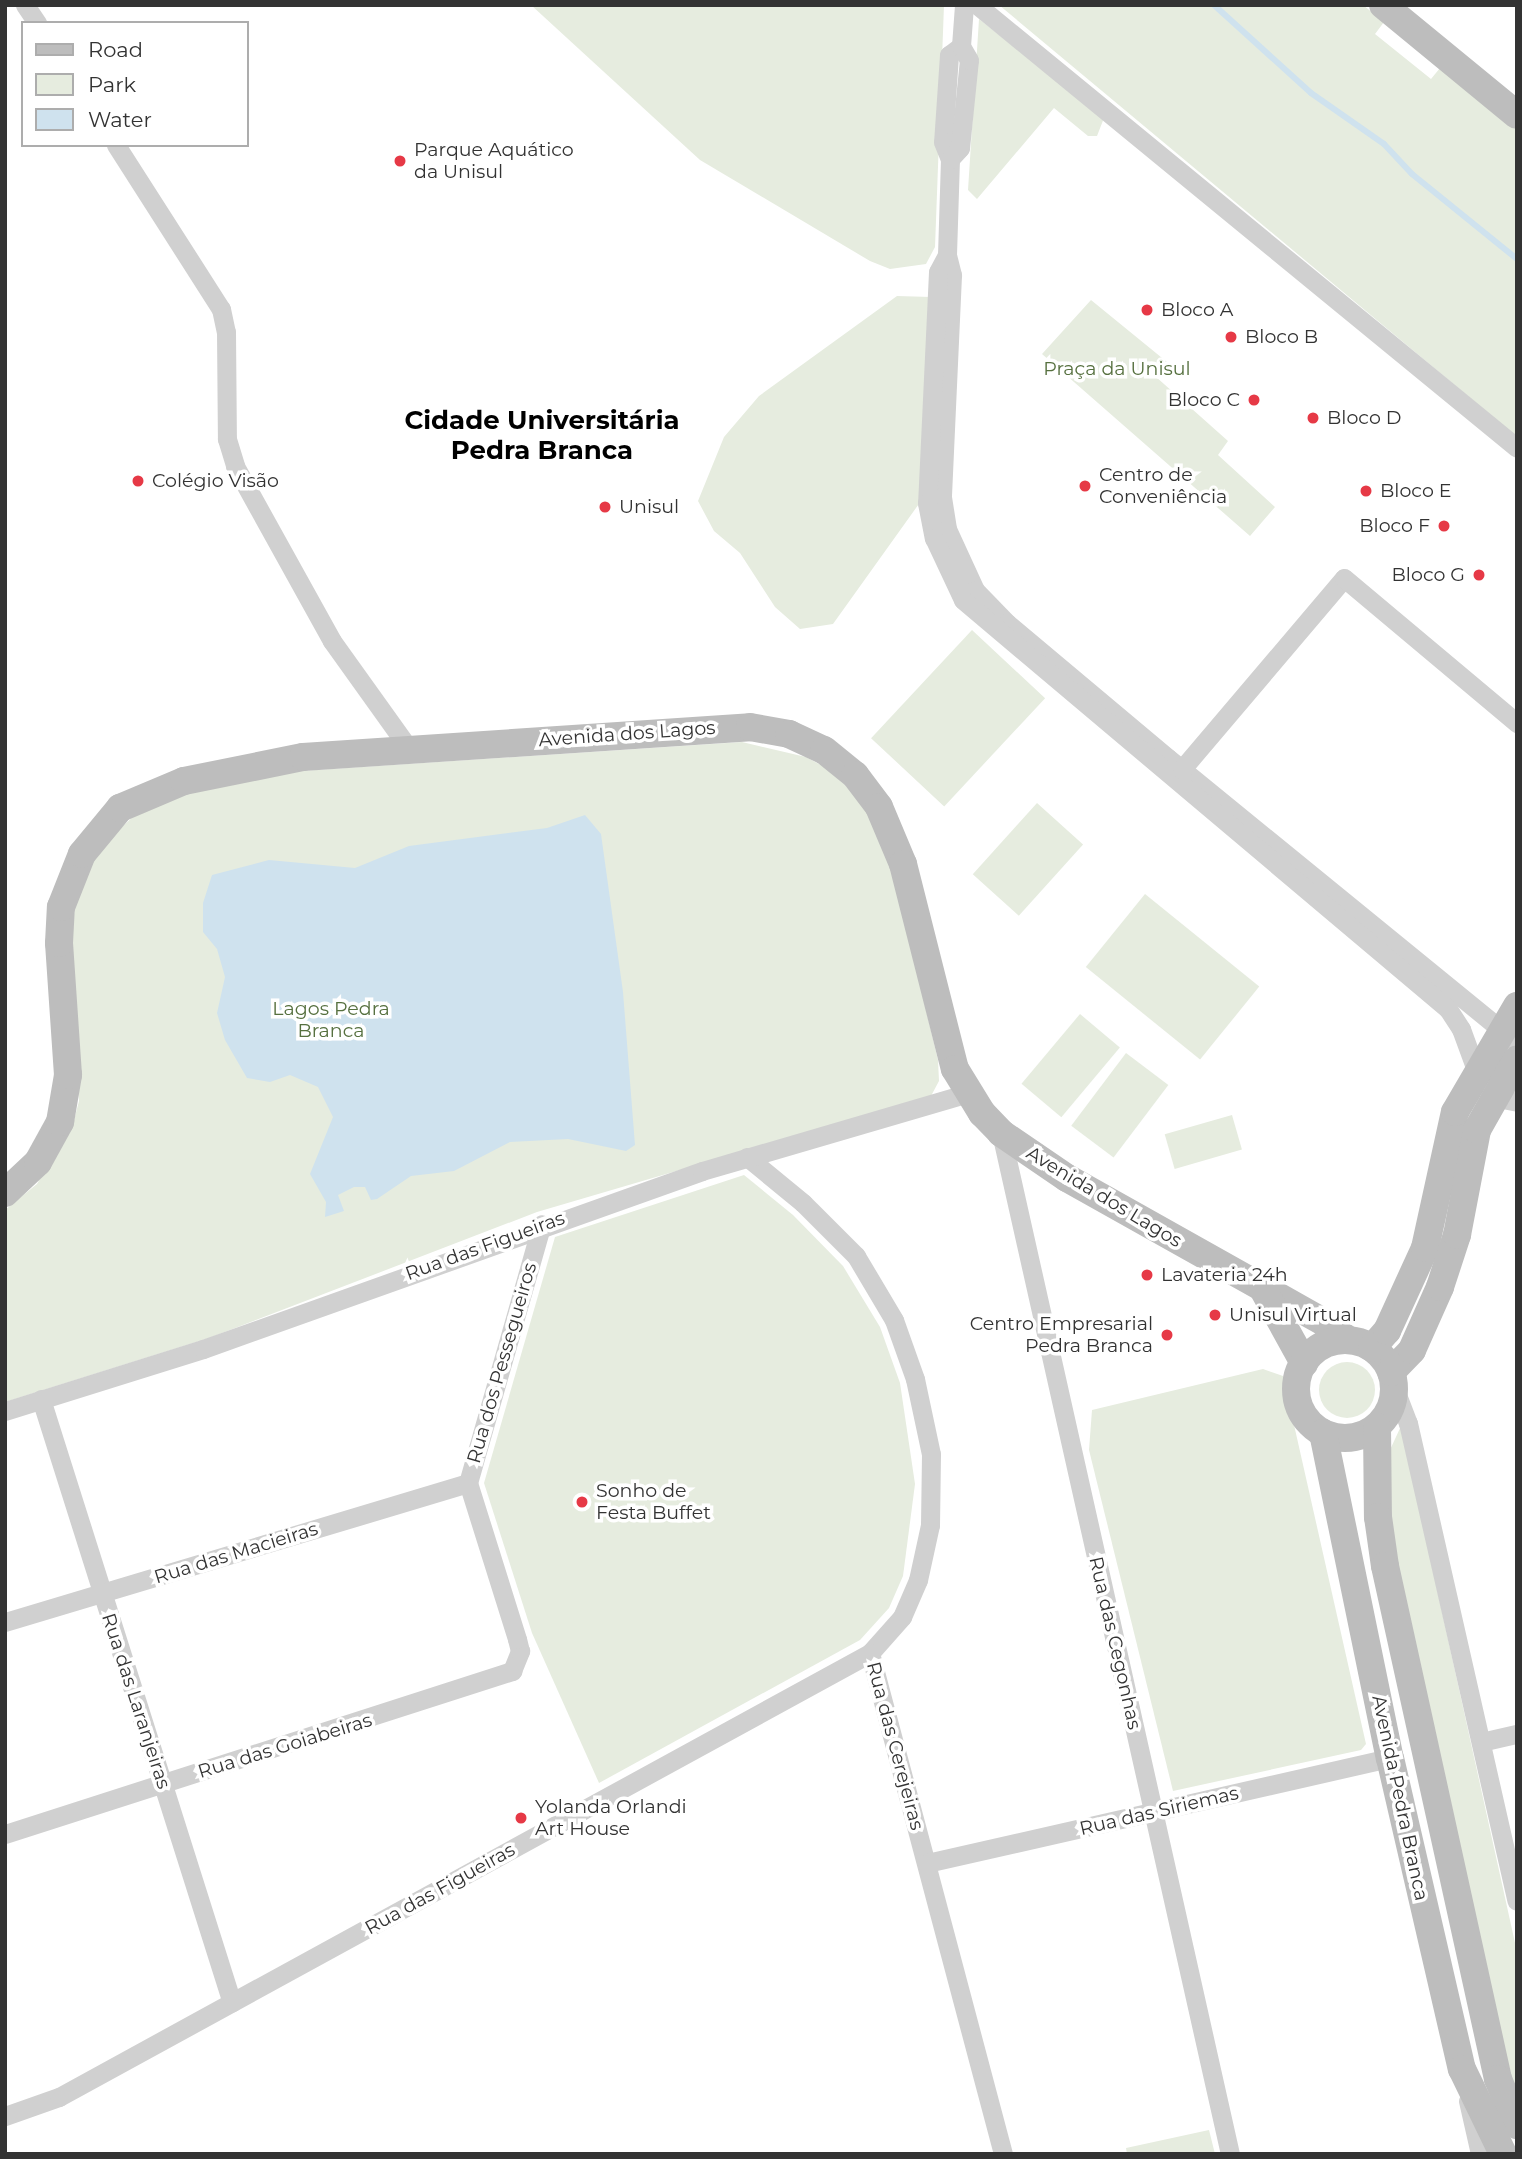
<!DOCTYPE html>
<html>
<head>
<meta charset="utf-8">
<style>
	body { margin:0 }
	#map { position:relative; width:1522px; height:2159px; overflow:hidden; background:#fff; font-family:Montserrat,sans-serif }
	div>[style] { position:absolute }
	.green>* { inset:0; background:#e6ecdf; transform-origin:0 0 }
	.round { border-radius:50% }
	.water>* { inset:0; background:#cfe2ee }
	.stream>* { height:6px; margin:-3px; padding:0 3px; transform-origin:3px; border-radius:3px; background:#cfe2ee }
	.street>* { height:19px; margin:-9.5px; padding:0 9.5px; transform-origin:9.5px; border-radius:9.5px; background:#d0d0d0 }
	.secondary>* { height:28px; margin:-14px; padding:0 14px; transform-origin:14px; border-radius:14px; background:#bdbdbd }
	.secondary>.ring { margin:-14px; padding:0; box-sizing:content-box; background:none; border:28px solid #bdbdbd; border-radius:50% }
	.dots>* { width:19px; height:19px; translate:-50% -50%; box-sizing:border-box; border:4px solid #fff; border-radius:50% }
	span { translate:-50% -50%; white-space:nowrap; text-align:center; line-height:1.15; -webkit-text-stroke:7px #fff; paint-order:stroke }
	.poi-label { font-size:19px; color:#333 }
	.left { translate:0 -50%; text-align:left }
	.right { translate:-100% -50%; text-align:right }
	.park-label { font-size:19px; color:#56703f }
	.street-label { font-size:19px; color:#333 }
	.district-label { font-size:26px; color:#000; font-weight:700 }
	.frame { position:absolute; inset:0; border:7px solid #333; pointer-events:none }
	.legend { position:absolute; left:21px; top:21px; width:228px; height:126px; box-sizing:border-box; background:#fff; border:2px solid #adadad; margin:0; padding:9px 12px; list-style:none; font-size:21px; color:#333 }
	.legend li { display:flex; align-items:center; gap:14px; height:35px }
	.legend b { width:35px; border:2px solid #adadad }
</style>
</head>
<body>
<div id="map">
	<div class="green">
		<div style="clip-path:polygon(531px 5px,944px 5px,935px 247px,926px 264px,890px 269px,870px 261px,700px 160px)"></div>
		<div style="clip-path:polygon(999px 5px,1363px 5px,1384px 22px,1375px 34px,1431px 79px,1440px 68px,1517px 129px,1517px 437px)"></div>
		<div style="clip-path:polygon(979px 19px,1104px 118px,1097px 136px,1088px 136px,1054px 108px,977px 199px,968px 190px)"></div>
		<div style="clip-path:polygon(897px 296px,931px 297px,921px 501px,833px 624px,800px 629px,775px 607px,740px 553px,714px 531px,698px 501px,724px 437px,759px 396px)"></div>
		<div style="clip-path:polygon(1091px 300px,1167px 362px,1155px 376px,1228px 441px,1218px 455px,1275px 507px,1250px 536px,1042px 354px)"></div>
		<div style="left:972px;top:630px;width:100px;height:148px;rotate:43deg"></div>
		<div style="clip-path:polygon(742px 742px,806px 757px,832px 771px,869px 811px,891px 865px,938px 1060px,939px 1081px,931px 1096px,537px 1212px,209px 1338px,5px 1402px,5px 1210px,37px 1184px,73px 1124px,79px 1101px,71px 956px,75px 902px,92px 855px,138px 812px,171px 797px,286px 772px)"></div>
		<div style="left:1037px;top:803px;width:62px;height:96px;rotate:42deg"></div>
		<div style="left:1145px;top:894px;width:147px;height:94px;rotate:39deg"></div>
		<div style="left:1080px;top:1014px;width:52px;height:91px;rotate:40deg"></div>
		<div style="left:1126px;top:1053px;width:53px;height:91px;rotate:37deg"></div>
		<div style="left:1232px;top:1115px;width:36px;height:70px;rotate:74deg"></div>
		<div style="clip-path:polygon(744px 1175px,793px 1215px,843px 1266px,880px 1327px,900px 1383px,915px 1484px,903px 1576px,889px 1608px,860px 1640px,599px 1783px,532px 1633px,484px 1483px,555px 1237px)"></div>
		<div class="round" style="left:1319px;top:1362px;width:56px;height:56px"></div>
		<div style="clip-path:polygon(1263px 1369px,1283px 1376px,1366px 1744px,1361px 1750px,1173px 1791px,1089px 1450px,1092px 1410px)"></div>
		<div style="clip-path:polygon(1401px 1426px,1517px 1952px,1517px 2091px,1509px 2074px,1387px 1523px,1384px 1463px)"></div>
		<div style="clip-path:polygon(1209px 2130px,1215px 2154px,1127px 2154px,1126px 2148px)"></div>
	</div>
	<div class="water">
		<div style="clip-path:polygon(585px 815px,601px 834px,623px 992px,635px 1145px,626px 1151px,568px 1139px,510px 1142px,454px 1171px,411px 1176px,377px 1199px,371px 1200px,365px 1187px,354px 1187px,338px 1195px,344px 1211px,325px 1217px,326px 1202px,310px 1174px,333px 1117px,318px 1087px,290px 1075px,270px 1082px,247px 1078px,225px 1040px,217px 1013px,225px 977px,217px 949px,203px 932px,203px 903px,212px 875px,269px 860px,355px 868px,409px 846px,547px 828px)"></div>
	</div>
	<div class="stream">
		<div style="left:1214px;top:5px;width:131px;rotate:42.2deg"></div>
		<div style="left:1311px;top:93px;width:89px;rotate:34.9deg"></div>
		<div style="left:1384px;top:144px;width:41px;rotate:47deg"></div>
		<div style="left:1412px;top:174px;width:135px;rotate:39deg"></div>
	</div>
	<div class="street">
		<div style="left:25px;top:5px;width:22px;rotate:56deg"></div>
		<div style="left:977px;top:5px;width:698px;rotate:39.36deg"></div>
		<div style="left:961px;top:46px;width:15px;rotate:143deg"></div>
		<div style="left:949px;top:55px;width:87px;rotate:93.9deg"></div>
		<div style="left:943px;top:142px;width:18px;rotate:68deg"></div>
		<div style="left:950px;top:159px;width:96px;rotate:91.8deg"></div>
		<div style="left:947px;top:255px;width:21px;rotate:76deg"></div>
		<div style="left:952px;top:275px;width:222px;rotate:92.6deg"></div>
		<div style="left:942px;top:497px;width:32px;rotate:81deg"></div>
		<div style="left:947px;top:529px;width:67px;rotate:65.3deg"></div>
		<div style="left:975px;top:590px;width:46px;rotate:45.9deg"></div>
		<div style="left:1007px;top:623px;width:210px;rotate:40deg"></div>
		<div style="left:1168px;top:758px;width:451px;rotate:39.2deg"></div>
		<div style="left:116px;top:145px;width:195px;rotate:57.4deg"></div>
		<div style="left:221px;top:309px;width:24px;rotate:78deg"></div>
		<div style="left:226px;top:332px;width:107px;rotate:89.5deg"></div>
		<div style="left:227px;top:439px;width:28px;rotate:73deg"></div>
		<div style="left:235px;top:466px;width:200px;rotate:61deg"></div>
		<div style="left:332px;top:641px;width:130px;rotate:54.4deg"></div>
		<div style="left:950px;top:159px;width:15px;rotate:-48deg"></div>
		<div style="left:960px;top:148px;width:88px;rotate:-84.2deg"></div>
		<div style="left:969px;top:60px;width:16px;rotate:-120deg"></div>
		<div style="left:961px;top:46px;width:41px;rotate:-85.8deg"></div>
		<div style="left:947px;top:255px;width:19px;rotate:118deg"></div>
		<div style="left:938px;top:272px;width:231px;rotate:92.7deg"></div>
		<div style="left:927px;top:503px;width:36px;rotate:79deg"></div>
		<div style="left:934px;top:538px;width:68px;rotate:64.9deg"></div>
		<div style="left:963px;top:600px;width:634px;rotate:40.14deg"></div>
		<div style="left:1448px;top:1009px;width:24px;rotate:57deg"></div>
		<div style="left:1461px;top:1029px;width:44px;rotate:69.9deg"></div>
		<div style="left:1182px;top:769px;width:250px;rotate:-49.7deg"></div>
		<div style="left:1344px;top:578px;width:226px;rotate:40deg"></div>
		<div style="left:1492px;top:1097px;width:25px;rotate:11deg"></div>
		<div style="left:1001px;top:1133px;width:1046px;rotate:77.36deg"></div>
		<div style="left:747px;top:1157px;width:72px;rotate:39.4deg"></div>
		<div style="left:803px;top:1203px;width:75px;rotate:45deg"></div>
		<div style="left:856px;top:1256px;width:74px;rotate:59.3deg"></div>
		<div style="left:894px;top:1320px;width:63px;rotate:70.4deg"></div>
		<div style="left:915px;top:1379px;width:77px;rotate:78deg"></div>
		<div style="left:931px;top:1454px;width:71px;rotate:90.8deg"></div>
		<div style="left:930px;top:1525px;width:56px;rotate:102.3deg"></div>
		<div style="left:918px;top:1580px;width:40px;rotate:113.4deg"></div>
		<div style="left:902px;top:1617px;width:48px;rotate:131.6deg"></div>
		<div style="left:870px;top:1653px;width:518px;rotate:75.13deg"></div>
		<div style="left:1394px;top:1387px;width:39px;rotate:69deg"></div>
		<div style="left:1408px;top:1423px;width:490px;rotate:77.2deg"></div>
		<div style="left:41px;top:1399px;width:633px;rotate:72.45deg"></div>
		<div style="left:5px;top:1411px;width:207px;rotate:-17.4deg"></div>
		<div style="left:203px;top:1349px;width:530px;rotate:-19.63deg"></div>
		<div style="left:702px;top:1171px;width:278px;rotate:-16.3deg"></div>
		<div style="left:5px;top:1622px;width:483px;rotate:-16.7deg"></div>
		<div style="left:1481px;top:1742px;width:37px;rotate:-13deg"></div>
		<div style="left:5px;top:1834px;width:533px;rotate:-17.82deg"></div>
		<div style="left:512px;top:1671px;width:22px;rotate:-68deg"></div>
		<div style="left:520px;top:1651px;width:12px;rotate:-104deg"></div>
		<div style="left:517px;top:1639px;width:164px;rotate:-107.4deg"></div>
		<div style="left:468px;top:1483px;width:269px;rotate:-74.1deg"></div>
		<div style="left:927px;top:1863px;width:475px;rotate:-12.8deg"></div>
		<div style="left:1468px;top:2101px;width:54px;rotate:77.2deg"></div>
		<div style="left:5px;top:2116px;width:57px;rotate:-19.4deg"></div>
		<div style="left:59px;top:2097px;width:925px;rotate:-28.7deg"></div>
	</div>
	<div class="secondary">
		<div style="left:1383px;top:5px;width:173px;rotate:39.4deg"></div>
		<div style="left:5px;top:1193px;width:45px;rotate:-43.2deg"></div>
		<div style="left:38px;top:1162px;width:46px;rotate:-61.2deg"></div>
		<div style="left:60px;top:1122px;width:48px;rotate:-80.3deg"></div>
		<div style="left:68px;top:1075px;width:132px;rotate:-93.9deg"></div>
		<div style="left:59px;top:943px;width:36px;rotate:-87deg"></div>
		<div style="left:61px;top:907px;width:57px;rotate:-68.4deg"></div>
		<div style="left:82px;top:854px;width:60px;rotate:-50.4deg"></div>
		<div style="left:120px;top:808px;width:69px;rotate:-22.9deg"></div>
		<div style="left:184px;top:781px;width:121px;rotate:-11.4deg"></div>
		<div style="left:303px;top:757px;width:448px;rotate:-3.8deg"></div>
		<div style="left:750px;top:727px;width:40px;rotate:10deg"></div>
		<div style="left:789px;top:734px;width:38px;rotate:25deg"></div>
		<div style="left:824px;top:750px;width:40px;rotate:39deg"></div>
		<div style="left:855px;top:775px;width:40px;rotate:53deg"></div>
		<div style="left:879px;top:807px;width:62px;rotate:67.2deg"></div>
		<div style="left:903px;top:864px;width:211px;rotate:75.8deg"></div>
		<div style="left:955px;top:1069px;width:52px;rotate:58.5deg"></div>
		<div style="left:982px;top:1113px;width:28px;rotate:46deg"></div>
		<div style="left:1001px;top:1133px;width:80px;rotate:34.3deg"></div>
		<div style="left:1067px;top:1178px;width:296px;rotate:29.3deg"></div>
		<div style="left:1325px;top:1323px;width:29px;rotate:36deg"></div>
		<div style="left:1263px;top:1289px;width:85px;rotate:61deg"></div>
		<div class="ring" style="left:1296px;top:1340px;width:70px;height:70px"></div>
		<div style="left:1372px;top:1348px;width:23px;rotate:-49deg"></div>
		<div style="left:1387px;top:1331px;width:91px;rotate:-65.4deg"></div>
		<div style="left:1425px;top:1248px;width:139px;rotate:-77.6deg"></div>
		<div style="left:1455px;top:1112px;width:123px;rotate:-59.7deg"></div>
		<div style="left:1391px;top:1372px;width:30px;rotate:-46deg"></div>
		<div style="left:1412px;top:1350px;width:69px;rotate:-66deg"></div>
		<div style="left:1440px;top:1287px;width:55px;rotate:-71.9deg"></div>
		<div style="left:1457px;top:1235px;width:107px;rotate:-79.2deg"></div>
		<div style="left:1477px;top:1130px;width:81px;rotate:-60.6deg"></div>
		<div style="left:1377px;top:1427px;width:90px;rotate:89.4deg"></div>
		<div style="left:1378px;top:1517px;width:49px;rotate:81.9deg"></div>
		<div style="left:1385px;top:1566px;width:525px;rotate:77.58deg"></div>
		<div style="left:1498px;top:2079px;width:50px;rotate:67.6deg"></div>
		<div style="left:1323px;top:1433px;width:332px;rotate:78.4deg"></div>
		<div style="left:1390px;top:1758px;width:319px;rotate:77deg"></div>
		<div style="left:1462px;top:2069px;width:94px;rotate:64.2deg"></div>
	</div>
	<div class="dots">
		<div style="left:400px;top:161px;background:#e63946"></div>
		<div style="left:1147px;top:310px;background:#e63946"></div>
		<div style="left:1231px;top:337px;background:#e63946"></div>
		<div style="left:1254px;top:400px;background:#e63946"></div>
		<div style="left:1313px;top:418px;background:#e63946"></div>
		<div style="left:138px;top:481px;background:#e63946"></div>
		<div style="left:1085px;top:486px;background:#e63946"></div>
		<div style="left:1366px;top:491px;background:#e63946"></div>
		<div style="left:605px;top:507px;background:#e63946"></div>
		<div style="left:1444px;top:526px;background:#e63946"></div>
		<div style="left:1479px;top:575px;background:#e63946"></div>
		<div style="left:1147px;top:1275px;background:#e63946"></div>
		<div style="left:1215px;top:1315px;background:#e63946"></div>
		<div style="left:1167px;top:1335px;background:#e63946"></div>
		<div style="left:582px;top:1502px;background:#e63946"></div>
		<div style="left:521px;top:1818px;background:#e63946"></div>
	</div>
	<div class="poi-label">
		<span class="left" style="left:414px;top:161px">Parque Aquático<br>da Unisul</span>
		<span class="left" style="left:1161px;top:310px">Bloco A</span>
		<span class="left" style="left:1245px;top:337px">Bloco B</span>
		<span class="right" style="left:1240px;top:400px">Bloco C</span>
		<span class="left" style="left:1327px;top:418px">Bloco D</span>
		<span class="left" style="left:1099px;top:486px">Centro de<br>Conveniência</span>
		<span class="left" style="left:152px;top:481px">Colégio Visão</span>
		<span class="left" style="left:1380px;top:491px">Bloco E</span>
		<span class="left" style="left:619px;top:507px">Unisul</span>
		<span class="right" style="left:1430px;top:526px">Bloco F</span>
		<span class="right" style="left:1465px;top:575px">Bloco G</span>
		<span class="left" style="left:1161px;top:1275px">Lavateria 24h</span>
		<span class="left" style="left:1229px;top:1315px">Unisul Virtual</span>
		<span class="right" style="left:1153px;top:1335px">Centro Empresarial<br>Pedra Branca</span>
		<span class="left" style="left:596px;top:1502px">Sonho de<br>Festa Buffet</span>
		<span class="left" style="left:535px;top:1818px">Yolanda Orlandi<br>Art House</span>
	</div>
	<div class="park-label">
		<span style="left:1117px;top:369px">Praça da Unisul</span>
		<span style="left:331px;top:1020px">Lagos Pedra<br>Branca</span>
	</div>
	<div class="street-label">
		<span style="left:627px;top:734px;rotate:-4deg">Avenida dos Lagos</span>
		<span style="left:1104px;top:1197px;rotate:31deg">Avenida dos Lagos</span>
		<span style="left:485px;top:1246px;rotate:-20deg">Rua das Figueiras</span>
		<span style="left:502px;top:1363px;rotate:-74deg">Rua dos Pessegueiros</span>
		<span style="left:236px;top:1553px;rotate:-17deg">Rua das Macieiras</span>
		<span style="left:1115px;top:1643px;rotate:77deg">Rua das Cegonhas</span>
		<span style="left:136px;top:1701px;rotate:72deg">Rua das Laranjeiras</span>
		<span style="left:285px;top:1746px;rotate:-17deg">Rua das Goiabeiras</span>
		<span style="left:895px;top:1746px;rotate:75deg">Rua das Cerejeiras</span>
		<span style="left:1400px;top:1798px;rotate:78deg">Avenida Pedra Branca</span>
		<span style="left:1159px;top:1811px;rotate:-13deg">Rua das Siriemas</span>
		<span style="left:440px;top:1889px;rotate:-29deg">Rua das Figueiras</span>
	</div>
	<div class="district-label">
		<span style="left:542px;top:436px">Cidade Universitária<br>Pedra Branca</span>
	</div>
	<div class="frame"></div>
	<ul class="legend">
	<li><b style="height:9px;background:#bdbdbd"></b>Road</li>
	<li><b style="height:19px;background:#e6ecdf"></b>Park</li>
	<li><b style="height:19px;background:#cfe2ee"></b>Water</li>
	</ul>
</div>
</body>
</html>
